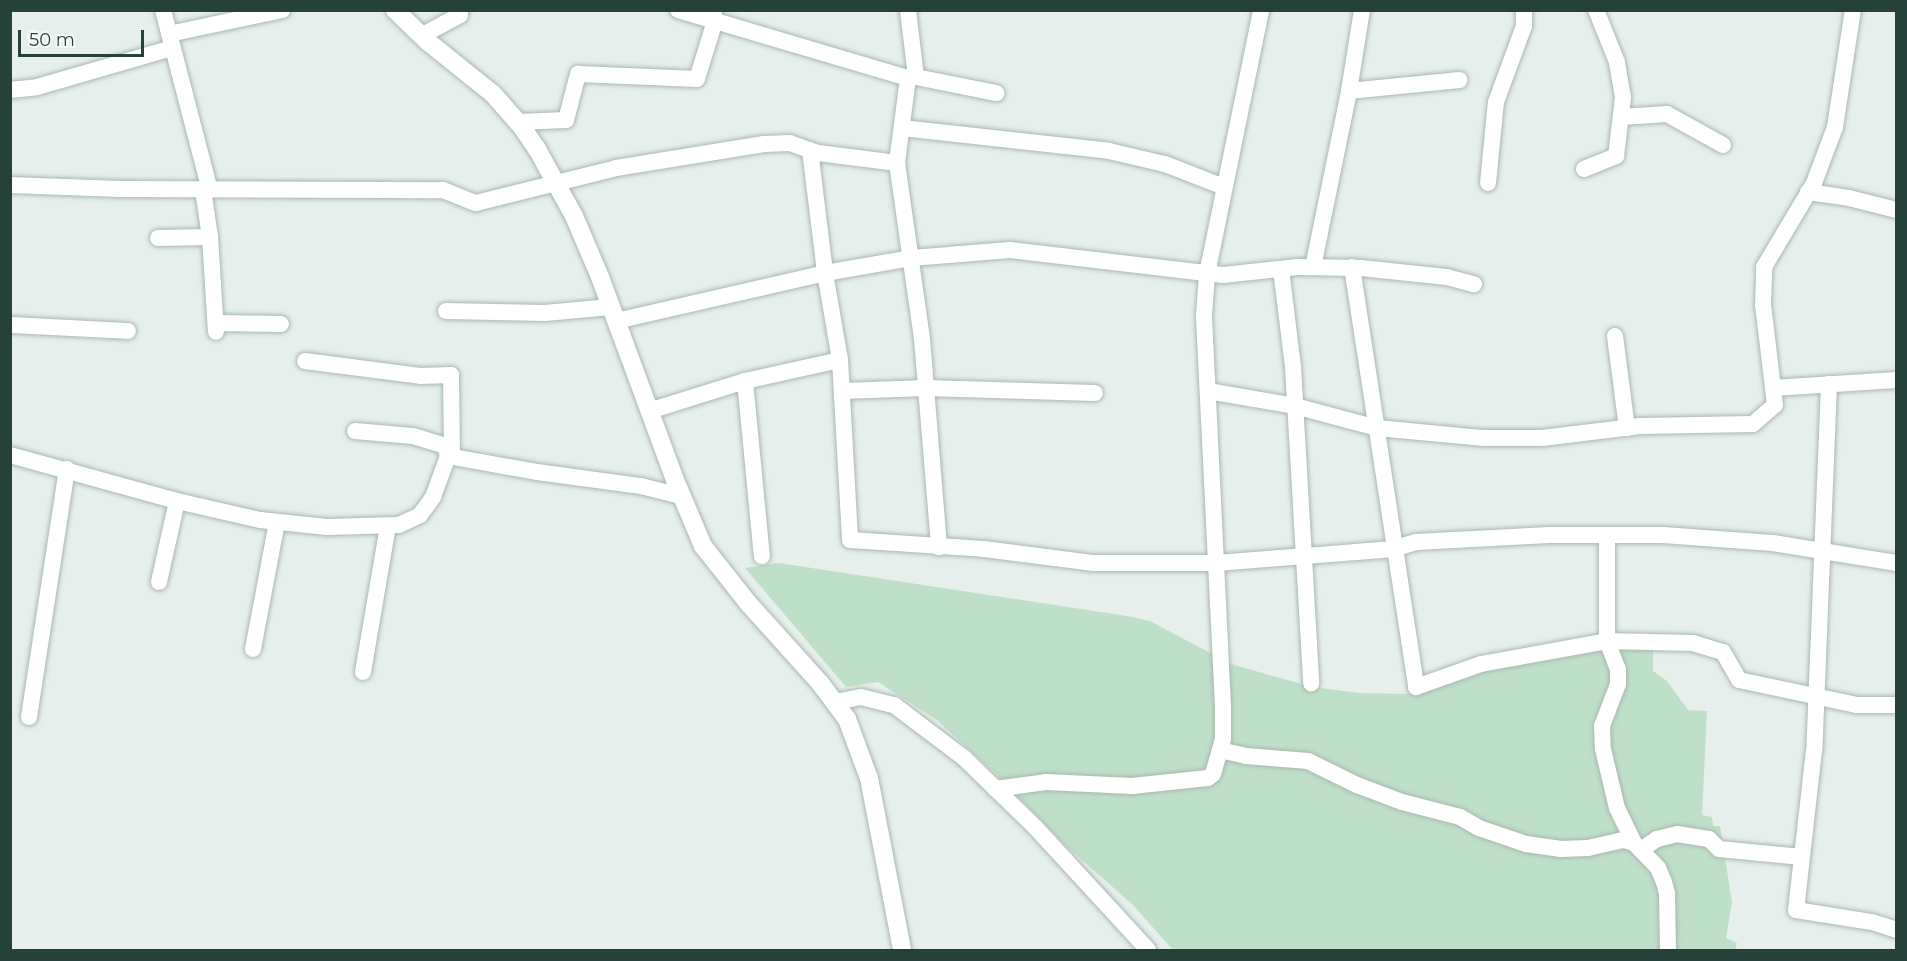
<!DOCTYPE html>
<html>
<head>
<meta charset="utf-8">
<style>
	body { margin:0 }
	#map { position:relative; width:1907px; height:961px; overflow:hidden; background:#e6efeb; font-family:Montserrat,sans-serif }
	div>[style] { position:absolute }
	.green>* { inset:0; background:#bfe0c8 }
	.roads { filter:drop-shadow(0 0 2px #a8b8b2) drop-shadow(0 0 2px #a8b8b2) }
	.minor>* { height:16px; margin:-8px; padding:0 8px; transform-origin:8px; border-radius:8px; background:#fff }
	.tertiary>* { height:18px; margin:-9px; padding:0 9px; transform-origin:9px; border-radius:9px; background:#fff }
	span { translate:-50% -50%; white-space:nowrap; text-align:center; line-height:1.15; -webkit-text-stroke:5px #f7fbf9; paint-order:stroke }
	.frame { position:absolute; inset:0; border:12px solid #24423a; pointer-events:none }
	.scale { position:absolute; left:18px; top:30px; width:126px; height:27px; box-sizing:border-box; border:3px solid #24423a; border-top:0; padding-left:8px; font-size:18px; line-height:21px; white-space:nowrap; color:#24423a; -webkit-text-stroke:4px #f7fbf9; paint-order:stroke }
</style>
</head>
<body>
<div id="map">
	<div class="green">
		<div style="clip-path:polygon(779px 563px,1127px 616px,1150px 621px,1231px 664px,1312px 687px,1360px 693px,1411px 694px,1458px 676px,1599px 647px,1653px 650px,1653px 671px,1667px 681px,1688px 710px,1707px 711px,1702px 815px,1712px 817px,1713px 826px,1720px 826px,1732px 902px,1726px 938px,1737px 943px,1735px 950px,1173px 950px,1133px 905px,1066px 846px,997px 775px,937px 720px,878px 682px,846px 687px,745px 568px)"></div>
	</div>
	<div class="roads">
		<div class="minor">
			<div style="left:163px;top:10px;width:186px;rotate:75.4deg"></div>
			<div style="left:678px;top:10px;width:240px;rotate:16.5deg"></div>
			<div style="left:908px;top:78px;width:8px;rotate:-7deg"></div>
			<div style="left:916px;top:77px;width:82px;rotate:11.3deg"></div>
			<div style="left:908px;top:10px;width:67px;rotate:83.2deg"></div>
			<div style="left:169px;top:34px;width:116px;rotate:-12deg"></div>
			<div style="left:421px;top:36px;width:44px;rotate:-28.3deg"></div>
			<div style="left:460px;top:15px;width:5px;rotate:-90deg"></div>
			<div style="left:908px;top:78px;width:86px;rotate:97.4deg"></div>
			<div style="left:897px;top:163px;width:178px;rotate:81.9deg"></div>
			<div style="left:922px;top:339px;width:209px;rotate:85.3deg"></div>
			<div style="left:10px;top:90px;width:27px;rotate:-6deg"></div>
			<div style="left:37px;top:87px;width:141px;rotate:-16.1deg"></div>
			<div style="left:1349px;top:91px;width:111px;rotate:-5.7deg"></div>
			<div style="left:1621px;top:117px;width:46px;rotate:-3.7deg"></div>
			<div style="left:1667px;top:114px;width:64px;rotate:29deg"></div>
			<div style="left:518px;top:122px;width:48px;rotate:-2.4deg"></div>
			<div style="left:566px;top:120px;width:48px;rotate:-75.4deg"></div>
			<div style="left:578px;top:74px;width:119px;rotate:2.4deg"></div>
			<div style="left:697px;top:79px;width:61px;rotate:-72.8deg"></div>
			<div style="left:715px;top:21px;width:11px;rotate:-100deg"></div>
			<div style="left:902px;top:128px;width:208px;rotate:6.3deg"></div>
			<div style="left:1109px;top:151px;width:57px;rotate:13.1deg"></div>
			<div style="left:1165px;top:164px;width:63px;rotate:21.3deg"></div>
			<div style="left:810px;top:150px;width:124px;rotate:83deg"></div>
			<div style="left:825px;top:273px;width:88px;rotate:80.2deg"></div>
			<div style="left:840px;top:360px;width:180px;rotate:86.8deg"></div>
			<div style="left:850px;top:540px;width:134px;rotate:3.8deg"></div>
			<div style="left:984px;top:549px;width:111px;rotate:7.3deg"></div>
			<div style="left:1094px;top:563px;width:122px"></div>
			<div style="left:1216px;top:563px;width:178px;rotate:-4.5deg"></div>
			<div style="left:1393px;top:549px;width:24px;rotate:-17deg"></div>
			<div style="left:1416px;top:542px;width:133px;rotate:-3deg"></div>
			<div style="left:1549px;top:535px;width:114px"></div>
			<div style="left:1663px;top:535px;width:110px;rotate:4.2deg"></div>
			<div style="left:1773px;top:543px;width:125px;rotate:9.2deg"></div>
			<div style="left:1584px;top:169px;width:35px;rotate:-22deg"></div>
			<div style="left:1616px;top:156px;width:59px;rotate:-83.2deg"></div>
			<div style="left:1623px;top:97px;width:36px;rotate:-100deg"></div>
			<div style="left:1617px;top:62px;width:56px;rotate:-112deg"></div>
			<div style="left:1488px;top:183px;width:81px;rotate:-84.4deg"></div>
			<div style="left:1496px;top:102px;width:81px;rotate:-69.8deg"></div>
			<div style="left:1524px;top:26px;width:16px;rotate:-90deg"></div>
			<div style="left:10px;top:185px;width:110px;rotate:2.1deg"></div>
			<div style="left:120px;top:189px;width:323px;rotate:0.2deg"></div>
			<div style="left:443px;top:190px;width:35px;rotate:22deg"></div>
			<div style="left:476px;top:203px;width:144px;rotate:-14deg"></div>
			<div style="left:616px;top:168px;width:150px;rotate:-9.2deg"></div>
			<div style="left:764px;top:144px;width:26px;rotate:-2deg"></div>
			<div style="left:790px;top:143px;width:30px;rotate:20deg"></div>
			<div style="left:818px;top:153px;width:80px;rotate:7.2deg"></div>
			<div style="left:203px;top:190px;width:48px;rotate:81.5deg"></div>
			<div style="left:210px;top:237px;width:95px;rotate:86.4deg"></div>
			<div style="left:1808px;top:192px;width:41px;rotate:8.3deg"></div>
			<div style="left:1849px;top:198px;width:49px;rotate:14.3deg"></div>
			<div style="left:158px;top:238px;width:52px;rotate:-1.1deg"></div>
			<div style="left:1313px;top:267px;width:180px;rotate:-78.4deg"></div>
			<div style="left:1349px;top:91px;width:82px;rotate:-80.9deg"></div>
			<div style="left:1352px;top:267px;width:425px;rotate:81.3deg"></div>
			<div style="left:1416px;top:687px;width:69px;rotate:-19.5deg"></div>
			<div style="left:1481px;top:664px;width:128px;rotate:-10.3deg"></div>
			<div style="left:1607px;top:641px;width:86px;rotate:1.3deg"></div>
			<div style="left:1693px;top:643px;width:31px;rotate:17deg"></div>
			<div style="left:1723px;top:652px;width:32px;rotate:60deg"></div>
			<div style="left:1739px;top:680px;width:121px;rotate:12deg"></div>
			<div style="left:1857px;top:705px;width:39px"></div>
			<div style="left:1281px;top:269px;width:99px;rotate:83deg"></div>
			<div style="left:1293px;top:367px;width:317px;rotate:86.7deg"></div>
			<div style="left:446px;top:311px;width:99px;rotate:1.2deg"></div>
			<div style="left:545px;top:313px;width:66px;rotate:-5.2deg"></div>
			<div style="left:616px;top:321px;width:214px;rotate:-12.9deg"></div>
			<div style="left:825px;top:273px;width:87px;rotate:-9.9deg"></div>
			<div style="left:911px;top:258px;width:99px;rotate:-4.6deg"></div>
			<div style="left:1010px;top:250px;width:214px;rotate:6.7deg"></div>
			<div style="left:1223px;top:275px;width:75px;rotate:-6.1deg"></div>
			<div style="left:1298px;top:267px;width:63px;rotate:0.9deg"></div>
			<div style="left:1361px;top:268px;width:86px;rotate:6deg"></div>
			<div style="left:1447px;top:277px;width:28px;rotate:15deg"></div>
			<div style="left:216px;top:323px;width:65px;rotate:0.9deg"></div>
			<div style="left:10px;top:325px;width:118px;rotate:2.9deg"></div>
			<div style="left:1615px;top:336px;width:93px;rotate:82.6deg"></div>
			<div style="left:305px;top:361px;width:116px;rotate:7.4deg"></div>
			<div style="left:420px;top:376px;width:31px;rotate:-2deg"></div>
			<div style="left:451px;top:375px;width:81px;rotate:89.3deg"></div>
			<div style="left:745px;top:381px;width:176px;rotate:84.5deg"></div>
			<div style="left:1829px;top:384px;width:366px;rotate:92.3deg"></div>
			<div style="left:1814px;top:750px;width:161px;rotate:96.4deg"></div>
			<div style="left:1796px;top:910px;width:77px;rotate:9deg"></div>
			<div style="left:1872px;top:922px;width:25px;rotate:18deg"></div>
			<div style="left:1773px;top:388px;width:123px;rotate:-3.7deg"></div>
			<div style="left:842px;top:391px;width:84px;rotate:-2deg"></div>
			<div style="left:926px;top:388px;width:169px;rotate:1.7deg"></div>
			<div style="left:1208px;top:391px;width:88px;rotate:9.8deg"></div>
			<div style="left:1295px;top:406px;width:85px;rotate:15deg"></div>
			<div style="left:1377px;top:428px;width:105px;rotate:5.4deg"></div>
			<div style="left:1482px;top:438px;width:60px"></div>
			<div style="left:1542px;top:438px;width:99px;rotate:-7deg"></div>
			<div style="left:1640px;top:426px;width:113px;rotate:-1deg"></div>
			<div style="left:1753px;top:424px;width:29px;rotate:-41deg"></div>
			<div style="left:1775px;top:405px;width:101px;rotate:-96.8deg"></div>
			<div style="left:1763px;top:305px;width:38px;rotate:-88deg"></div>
			<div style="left:1764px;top:267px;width:98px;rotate:-59.2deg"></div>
			<div style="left:1814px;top:183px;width:60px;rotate:-69.4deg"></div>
			<div style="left:1835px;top:127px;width:118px;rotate:-81.3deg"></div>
			<div style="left:649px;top:411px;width:101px;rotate:-17.4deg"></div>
			<div style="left:745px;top:381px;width:97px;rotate:-12.5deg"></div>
			<div style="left:355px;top:431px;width:58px;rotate:4.9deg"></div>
			<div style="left:413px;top:436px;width:34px;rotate:17deg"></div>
			<div style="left:445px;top:446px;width:10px;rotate:73deg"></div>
			<div style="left:10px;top:455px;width:173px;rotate:15.4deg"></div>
			<div style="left:177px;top:501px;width:85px;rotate:12.9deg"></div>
			<div style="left:260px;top:520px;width:67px;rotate:6deg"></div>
			<div style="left:327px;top:527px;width:72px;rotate:-1.6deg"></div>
			<div style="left:399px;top:525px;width:23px;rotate:-25deg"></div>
			<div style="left:420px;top:515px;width:22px;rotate:-54deg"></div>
			<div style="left:433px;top:497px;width:44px;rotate:-69.9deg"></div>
			<div style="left:448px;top:456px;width:90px;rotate:10.2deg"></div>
			<div style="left:537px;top:472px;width:105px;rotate:7.7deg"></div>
			<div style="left:641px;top:486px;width:41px;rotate:14deg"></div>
			<div style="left:1607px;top:535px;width:106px;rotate:90deg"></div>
			<div style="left:1607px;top:641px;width:30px;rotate:69deg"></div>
			<div style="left:1618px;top:669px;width:15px;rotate:90deg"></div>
			<div style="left:1618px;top:684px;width:45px;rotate:110.9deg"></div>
			<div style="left:1602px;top:726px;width:23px;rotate:88deg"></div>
			<div style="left:1603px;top:749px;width:61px;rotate:76.7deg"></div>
			<div style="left:1617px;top:808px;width:39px;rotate:64deg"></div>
			<div style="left:159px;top:582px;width:83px;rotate:-77.5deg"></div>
			<div style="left:253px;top:649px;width:129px;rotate:-79.3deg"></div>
			<div style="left:363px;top:672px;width:148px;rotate:-80.3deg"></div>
			<div style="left:835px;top:702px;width:26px;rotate:-11deg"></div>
			<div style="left:861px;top:697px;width:34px;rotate:14deg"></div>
			<div style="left:894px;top:705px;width:88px;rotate:37.1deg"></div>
			<div style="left:964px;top:758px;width:99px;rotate:44.2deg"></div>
			<div style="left:1035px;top:827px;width:167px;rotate:47.4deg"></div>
			<div style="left:29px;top:717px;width:251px;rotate:-81.3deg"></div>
			<div style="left:1220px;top:750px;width:27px;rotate:13deg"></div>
			<div style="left:1246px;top:756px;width:62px;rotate:4.6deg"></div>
			<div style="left:1308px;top:761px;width:55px;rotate:26.1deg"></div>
			<div style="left:1357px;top:785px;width:48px;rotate:20.7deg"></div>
			<div style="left:1402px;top:802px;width:60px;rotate:14.5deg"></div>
			<div style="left:1460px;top:817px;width:22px;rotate:30deg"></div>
			<div style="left:1479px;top:828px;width:50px;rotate:18.8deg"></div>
			<div style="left:1526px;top:844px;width:34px;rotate:8deg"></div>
			<div style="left:1560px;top:849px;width:28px;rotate:-2deg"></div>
			<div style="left:1588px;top:848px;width:37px;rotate:-13deg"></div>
			<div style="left:1624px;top:840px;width:10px;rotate:17deg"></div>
			<div style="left:1634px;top:843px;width:35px;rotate:46deg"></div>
			<div style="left:1658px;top:868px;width:15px;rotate:67deg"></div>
			<div style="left:1664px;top:882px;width:11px;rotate:75deg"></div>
			<div style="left:1667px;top:893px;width:57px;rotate:89deg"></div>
			<div style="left:995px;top:789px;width:51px;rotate:-7.8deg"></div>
			<div style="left:1046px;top:782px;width:86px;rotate:2.7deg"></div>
			<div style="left:1132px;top:786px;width:76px;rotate:-6deg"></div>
			<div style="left:1208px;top:778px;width:6px;rotate:-39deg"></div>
			<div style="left:1213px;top:774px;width:37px;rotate:-74deg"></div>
			<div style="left:1223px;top:738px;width:32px;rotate:-90deg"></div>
			<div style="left:1223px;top:706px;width:391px;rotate:-92.8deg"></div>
			<div style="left:1204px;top:315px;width:41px;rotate:-85.8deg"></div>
			<div style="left:1207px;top:274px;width:269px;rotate:-78.4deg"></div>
			<div style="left:1641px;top:850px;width:19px;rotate:-35deg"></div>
			<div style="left:1657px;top:839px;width:21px;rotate:-14deg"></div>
			<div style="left:1677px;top:834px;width:32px;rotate:9deg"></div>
			<div style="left:1709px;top:839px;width:14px;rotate:45deg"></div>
			<div style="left:1719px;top:849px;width:83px;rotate:5.5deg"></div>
		</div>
		<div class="tertiary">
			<div style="left:395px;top:10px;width:45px;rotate:44.1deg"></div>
			<div style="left:427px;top:41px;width:85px;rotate:38.8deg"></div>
			<div style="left:493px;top:94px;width:44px;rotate:48.7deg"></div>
			<div style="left:522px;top:127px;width:27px;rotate:56deg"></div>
			<div style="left:537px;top:149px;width:77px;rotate:61.1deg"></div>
			<div style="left:574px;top:216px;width:66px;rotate:66.9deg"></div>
			<div style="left:600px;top:277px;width:216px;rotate:69.7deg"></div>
			<div style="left:675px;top:480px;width:72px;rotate:67deg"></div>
			<div style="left:703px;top:546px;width:73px;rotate:51.7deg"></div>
			<div style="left:748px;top:603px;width:108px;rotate:48deg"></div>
			<div style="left:820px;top:683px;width:45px;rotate:53.1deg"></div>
			<div style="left:847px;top:719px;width:63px;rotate:69.6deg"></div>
			<div style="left:869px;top:778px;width:175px;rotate:79.1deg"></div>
		</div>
	</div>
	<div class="frame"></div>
	<div class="scale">50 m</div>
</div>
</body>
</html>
